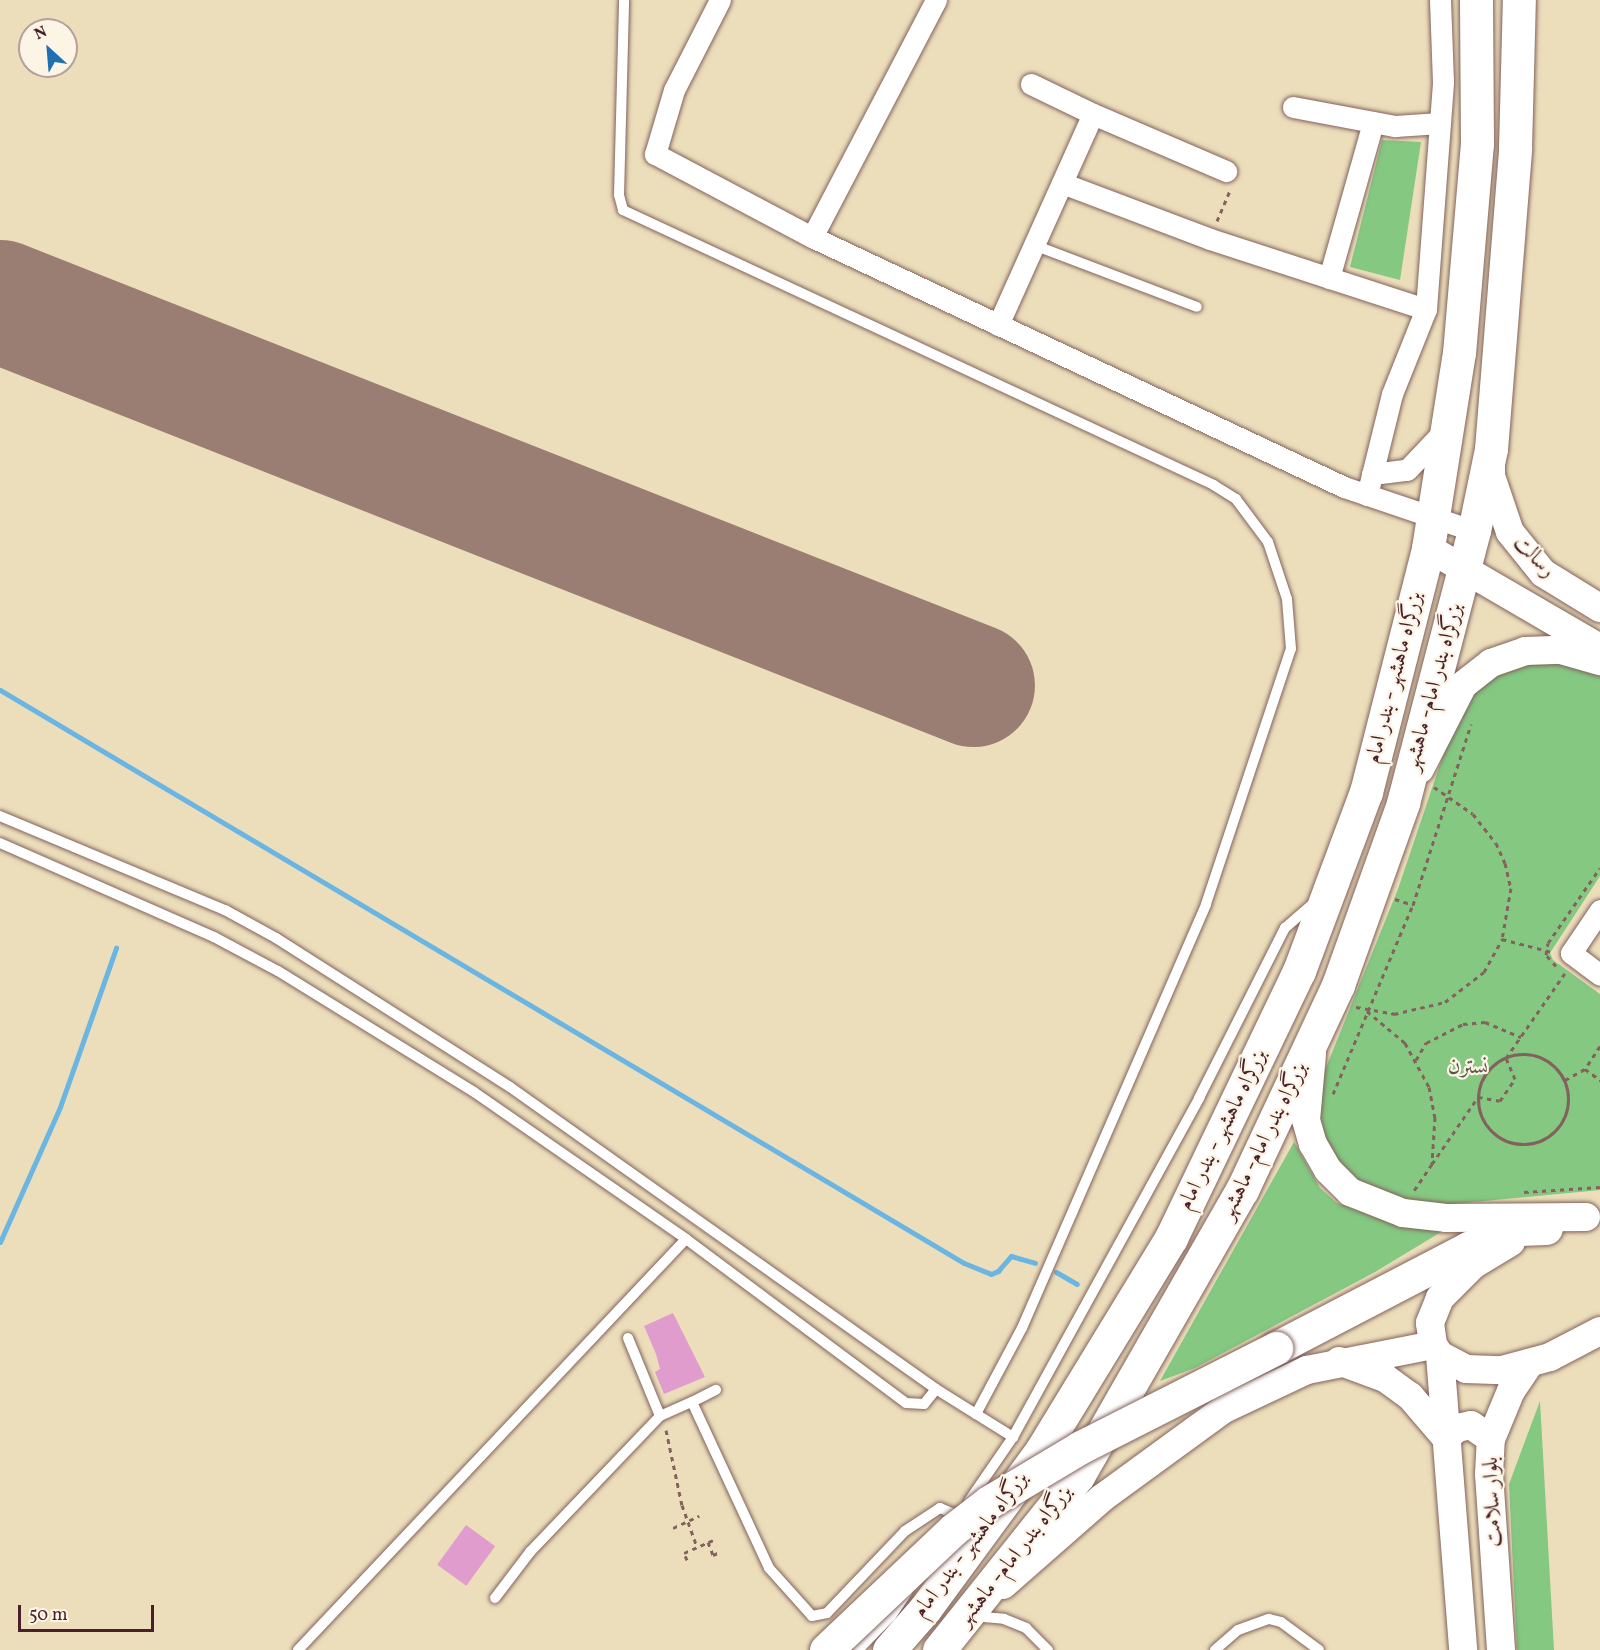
<!DOCTYPE html>
<html>
<head>
<meta charset="utf-8">
<style>
	body { margin:0 }
	#map { position:relative; width:1600px; height:1650px; overflow:hidden; background:#ecdebb; font-family:Vollkorn,Amiri,serif }
	div>[style] { position:absolute }
	.green>* { inset:0; background:#84c882 }
	.stream>* { height:5px; margin:-2.5px; padding:0 2.5px; transform-origin:2.5px; border-radius:2.5px; background:#6bb5e3 }
	.runway>* { height:123px; margin:-61.5px; padding:0 61.5px; transform-origin:61.5px; border-radius:61.5px; background:#9b7e73 }
	.building>* { inset:0; background:#e09ccd; transform-origin:0 0 }
	.path>* { height:3px; margin-top:-1.5px; transform-origin:0; background:repeating-linear-gradient(90deg,#83625d 0 4.5px,transparent 0 9px) }
	.path>.ring { margin:-1.5px; padding:0; box-sizing:content-box; background:none; border:3px solid #83625d; border-radius:50% }
	.roads { filter:drop-shadow(0 0 2px #83625d) drop-shadow(0 0 2px #83625d) }
	.service>* { height:10px; margin:-5px; padding:0 5px; transform-origin:5px; border-radius:5px; background:#fff }
	.minor>* { height:21px; margin:-10.5px; padding:0 10.5px; transform-origin:10.5px; border-radius:10.5px; background:#fff }
	.secondary>* { height:28px; margin:-14px; padding:0 14px; transform-origin:14px; border-radius:14px; background:#fff }
	.trunk>* { height:33px; margin:-16.5px; padding:0 16.5px; transform-origin:16.5px; border-radius:16.5px; background:#fff }
	.bridges { filter:drop-shadow(0 0 2px #83625d) drop-shadow(0 0 2px #83625d) }
	.trunk-bridge>* { height:33px; margin:-16.5px; padding:0 16.5px; transform-origin:16.5px; border-radius:16.5px; background:#fff }
	span { translate:-50% -50%; white-space:nowrap; text-align:center; line-height:1.15; -webkit-text-stroke:4.5px #fcf5e5; paint-order:stroke }
	.street-label { font-size:22px; color:#4a1f2b }
	.park-label { font-size:22px; color:#5b5245 }
	.north { position:absolute; left:18px; top:18px; width:60px; height:60px; box-sizing:border-box; background:#fcf5e5; border:2px solid #b59f9b; border-radius:50%; rotate:334deg; font-size:16px; font-weight:700; line-height:24px; text-align:center; color:#4a1f2b }
	.north::after { content:''; display:block; margin:auto; width:21px; height:27px; background:#1f6fb2; clip-path:polygon(50% 0,100% 100%,50% 72%,0 100%) }
	.scale { position:absolute; left:18px; top:1605px; width:136px; height:27px; box-sizing:border-box; border:3px solid #4a1f2b; border-top:0; padding-left:8px; font-size:18px; line-height:21px; white-space:nowrap; color:#4a1f2b; -webkit-text-stroke:4px #fcf5e5; paint-order:stroke }
</style>
</head>
<body>
<div id="map">
	<div class="green">
		<div style="clip-path:polygon(1382px 140px,1421px 142px,1400px 280px,1350px 267px)"></div>
		<div style="clip-path:polygon(1560px 663px,1600px 671px,1600px 876px,1550px 953px,1553px 960px,1600px 994px,1600px 1190px,1443px 1205px,1407px 1200px,1352px 1177px,1329px 1155px,1317px 1114px,1325px 1070px,1398px 889px,1453px 726px,1466px 703px,1492px 675px,1522px 664px)"></div>
		<div style="clip-path:polygon(1294px 1142px,1320px 1188px,1337px 1203px,1403px 1227px,1451px 1226px,1375px 1272px,1195px 1368px,1160px 1381px)"></div>
		<div style="clip-path:polygon(1540px 1401px,1554px 1650px,1517px 1650px,1509px 1484px)"></div>
	</div>
	<div class="stream">
		<div style="left:0;top:690px;width:1121px;rotate:30.73deg"></div>
		<div style="left:964px;top:1263px;width:29px;rotate:22deg"></div>
		<div style="left:991px;top:1274px;width:8px;rotate:-23deg"></div>
		<div style="left:998px;top:1271px;width:20px;rotate:-49deg"></div>
		<div style="left:1011px;top:1256px;width:25px;rotate:16deg"></div>
		<div style="left:0;top:1242px;width:148px;rotate:-66deg"></div>
		<div style="left:60px;top:1107px;width:169px;rotate:-70.6deg"></div>
		<div style="left:1056px;top:1272px;width:24px;rotate:30deg"></div>
	</div>
	<div class="runway">
		<div style="left:0;top:301px;width:1046px;rotate:21.54deg"></div>
	</div>
	<div class="building">
		<div style="clip-path:polygon(673px 1313px,705px 1377px,664px 1394px,655px 1372px,660px 1369px,656px 1354px,644px 1326px)"></div>
		<div style="left:466px;top:1525px;width:36px;height:49px;rotate:36deg"></div>
	</div>
	<div class="path">
		<div style="left:1217px;top:221px;width:33px;rotate:-67deg"></div>
		<div style="left:1434px;top:787px;width:47px;rotate:34.7deg"></div>
		<div style="left:1473px;top:814px;width:37px;rotate:52deg"></div>
		<div style="left:1496px;top:843px;width:22px;rotate:66deg"></div>
		<div style="left:1505px;top:863px;width:26px;rotate:77deg"></div>
		<div style="left:1511px;top:888px;width:52px;rotate:100deg"></div>
		<div style="left:1502px;top:939px;width:52px;rotate:14.6deg"></div>
		<div style="left:1395px;top:899px;width:19px;rotate:18deg"></div>
		<div style="left:1556px;top:966px;width:15px;rotate:-132deg"></div>
		<div style="left:1546px;top:955px;width:12px;rotate:-81deg"></div>
		<div style="left:1548px;top:943px;width:91px;rotate:-55.3deg"></div>
		<div style="left:1356px;top:1007px;width:39px;rotate:10deg"></div>
		<div style="left:1394px;top:1014px;width:52px;rotate:-13.2deg"></div>
		<div style="left:1445px;top:1002px;width:49px;rotate:-37.6deg"></div>
		<div style="left:1484px;top:972px;width:38px;rotate:-61deg"></div>
		<div style="left:1367px;top:1011px;width:50px;rotate:40.1deg"></div>
		<div style="left:1405px;top:1043px;width:50px;rotate:61.4deg"></div>
		<div style="left:1429px;top:1087px;width:31px;rotate:79deg"></div>
		<div style="left:1435px;top:1117px;width:47px;rotate:93.7deg"></div>
		<div style="left:1432px;top:1164px;width:34px;rotate:124deg"></div>
		<div style="left:1600px;top:1046px;width:27px;rotate:123deg"></div>
		<div style="left:1585px;top:1069px;width:19px;rotate:36deg"></div>
		<div class="ring" style="left:1478px;top:1054px;width:87px;height:87px"></div>
		<div style="left:1416px;top:1060px;width:20px;rotate:-60deg"></div>
		<div style="left:1426px;top:1043px;width:42px;rotate:-27.2deg"></div>
		<div style="left:1463px;top:1024px;width:22px;rotate:-5deg"></div>
		<div style="left:1485px;top:1022px;width:39px;rotate:23deg"></div>
		<div style="left:1565px;top:1080px;width:23px;rotate:-29deg"></div>
		<div style="left:1333px;top:1094px;width:205px;rotate:-67.1deg"></div>
		<div style="left:1413px;top:905px;width:190px;rotate:-72.2deg"></div>
		<div style="left:1432px;top:1164px;width:81px;rotate:-55.5deg"></div>
		<div style="left:1478px;top:1097px;width:22px;rotate:10deg"></div>
		<div style="left:1500px;top:1101px;width:27px;rotate:-56deg"></div>
		<div style="left:1515px;top:1079px;width:23px;rotate:-113deg"></div>
		<div style="left:1506px;top:1058px;width:103px;rotate:-55.2deg"></div>
		<div style="left:1524px;top:1192px;width:76px;rotate:-3.8deg"></div>
		<div style="left:666px;top:1430px;width:77px;rotate:78deg"></div>
		<div style="left:682px;top:1505px;width:45px;rotate:70.3deg"></div>
		<div style="left:673px;top:1528px;width:29px;rotate:-25deg"></div>
		<div style="left:708px;top:1542px;width:14px;rotate:69deg"></div>
		<div style="left:713px;top:1555px;width:8px;rotate:-23deg"></div>
		<div style="left:687px;top:1560px;width:8px;rotate:-113deg"></div>
		<div style="left:684px;top:1553px;width:35px;rotate:-24deg"></div>
	</div>
	<div class="roads">
		<div class="service">
			<div style="left:1034px;top:245px;width:174px;rotate:20.8deg"></div>
			<div style="left:0;top:816px;width:244px;rotate:22.7deg"></div>
			<div style="left:225px;top:910px;width:58px;rotate:28.8deg"></div>
			<div style="left:276px;top:938px;width:277px;rotate:32.5deg"></div>
			<div style="left:510px;top:1087px;width:522px;rotate:35.33deg"></div>
			<div style="left:0;top:843px;width:234px;rotate:23.7deg"></div>
			<div style="left:214px;top:937px;width:72px;rotate:28deg"></div>
			<div style="left:278px;top:971px;width:230px;rotate:31.7deg"></div>
			<div style="left:474px;top:1092px;width:258px;rotate:34.7deg"></div>
			<div style="left:686px;top:1239px;width:274px;rotate:36.7deg"></div>
			<div style="left:906px;top:1403px;width:18px;rotate:3deg"></div>
			<div style="left:924px;top:1404px;width:19px;rotate:-51deg"></div>
			<div style="left:936px;top:1389px;width:47px;rotate:32deg"></div>
			<div style="left:976px;top:1414px;width:98px;rotate:-61.9deg"></div>
			<div style="left:1022px;top:1328px;width:462px;rotate:-66.5deg"></div>
			<div style="left:1206px;top:904px;width:269px;rotate:-71.6deg"></div>
			<div style="left:1291px;top:649px;width:50px;rotate:-94.6deg"></div>
			<div style="left:1287px;top:599px;width:60px;rotate:-108.4deg"></div>
			<div style="left:1268px;top:542px;width:54px;rotate:-126.7deg"></div>
			<div style="left:1236px;top:499px;width:26px;rotate:-148deg"></div>
			<div style="left:1214px;top:485px;width:652px;rotate:-155.05deg"></div>
			<div style="left:623px;top:210px;width:16px;rotate:-105deg"></div>
			<div style="left:619px;top:195px;width:195px;rotate:-88.5deg"></div>
			<div style="left:628px;top:1338px;width:84px;rotate:67.7deg"></div>
			<div style="left:692px;top:1402px;width:27px;rotate:-27deg"></div>
			<div style="left:976px;top:1414px;width:44px;rotate:31.9deg"></div>
			<div style="left:969px;top:1501px;width:78px;rotate:-55.5deg"></div>
			<div style="left:1013px;top:1437px;width:387px;rotate:-61.2deg"></div>
			<div style="left:1199px;top:1098px;width:191px;rotate:-63.2deg"></div>
			<div style="left:1285px;top:928px;width:37px;rotate:-41deg"></div>
			<div style="left:495px;top:1598px;width:58px;rotate:-52.7deg"></div>
			<div style="left:530px;top:1552px;width:188px;rotate:-46.3deg"></div>
			<div style="left:660px;top:1416px;width:35px;rotate:-24deg"></div>
			<div style="left:692px;top:1402px;width:183px;rotate:65.1deg"></div>
			<div style="left:769px;top:1568px;width:64px;rotate:48.1deg"></div>
			<div style="left:812px;top:1616px;width:15px;rotate:-11deg"></div>
			<div style="left:827px;top:1613px;width:113px;rotate:-46.4deg"></div>
			<div style="left:905px;top:1531px;width:42px;rotate:-33.3deg"></div>
			<div style="left:940px;top:1508px;width:21px;rotate:23deg"></div>
			<div style="left:972px;top:1616px;width:32px;rotate:5deg"></div>
			<div style="left:1004px;top:1619px;width:24px;rotate:22deg"></div>
			<div style="left:1026px;top:1628px;width:31px;rotate:45deg"></div>
			<div style="left:298px;top:1650px;width:565px;rotate:-46.65deg"></div>
			<div style="left:858px;top:1650px;width:47px;rotate:-45.9deg"></div>
			<div style="left:891px;top:1616px;width:30px;rotate:-56deg"></div>
			<div style="left:1215px;top:1650px;width:30px;rotate:-41deg"></div>
			<div style="left:1238px;top:1630px;width:33px;rotate:-20deg"></div>
			<div style="left:1269px;top:1619px;width:12px;rotate:14deg"></div>
			<div style="left:1281px;top:1622px;width:47px;rotate:36.4deg"></div>
		</div>
		<div class="minor">
			<div style="left:720px;top:0;width:101px;rotate:117.1deg"></div>
			<div style="left:674px;top:90px;width:67px;rotate:106.5deg"></div>
			<div style="left:655px;top:154px;width:178px;rotate:27.9deg"></div>
			<div style="left:936px;top:0;width:267px;rotate:117.6deg"></div>
			<div style="left:812px;top:237px;width:588px;rotate:25.17deg"></div>
			<div style="left:1344px;top:487px;width:137px;rotate:18.7deg"></div>
			<div style="left:1293px;top:107px;width:104px;rotate:10.6deg"></div>
			<div style="left:1395px;top:126px;width:45px;rotate:-3.8deg"></div>
			<div style="left:1093px;top:114px;width:145px;rotate:23.2deg"></div>
			<div style="left:1062px;top:183px;width:158px;rotate:20.7deg"></div>
			<div style="left:1210px;top:239px;width:227px;rotate:18deg"></div>
			<div style="left:1426px;top:309px;width:92px;rotate:111.8deg"></div>
			<div style="left:1392px;top:394px;width:104px;rotate:103.9deg"></div>
			<div style="left:1329px;top:278px;width:162px;rotate:-74.2deg"></div>
			<div style="left:1426px;top:309px;width:228px;rotate:-85.7deg"></div>
			<div style="left:1443px;top:82px;width:82px;rotate:-92.1deg"></div>
			<div style="left:998px;top:325px;width:231px;rotate:-65.8deg"></div>
			<div style="left:1093px;top:114px;width:69px;rotate:-154.2deg"></div>
			<div style="left:1372px;top:474px;width:35px;rotate:-7deg"></div>
			<div style="left:1407px;top:470px;width:52px;rotate:-46.5deg"></div>
			<div style="left:1600px;top:910px;width:52px;rotate:124deg"></div>
			<div style="left:1571px;top:953px;width:36px;rotate:37deg"></div>
		</div>
		<div class="secondary">
			<div style="left:1491px;top:459px;width:17px;rotate:90deg"></div>
			<div style="left:1491px;top:476px;width:59px;rotate:71.3deg"></div>
			<div style="left:1510px;top:532px;width:53px;rotate:51.2deg"></div>
			<div style="left:1543px;top:573px;width:67px;rotate:31.6deg"></div>
			<div style="left:1428px;top:548px;width:199px;rotate:30.2deg"></div>
			<div style="left:1420px;top:769px;width:94px;rotate:-62.9deg"></div>
			<div style="left:1463px;top:685px;width:36px;rotate:-38deg"></div>
			<div style="left:1491px;top:663px;width:36px;rotate:-19deg"></div>
			<div style="left:1525px;top:651px;width:36px;rotate:-2deg"></div>
			<div style="left:1561px;top:650px;width:41px;rotate:15.8deg"></div>
			<div style="left:1312px;top:1054px;width:66px;rotate:95.2deg"></div>
			<div style="left:1306px;top:1120px;width:25px;rotate:74deg"></div>
			<div style="left:1313px;top:1144px;width:30px;rotate:60deg"></div>
			<div style="left:1328px;top:1170px;width:31px;rotate:45deg"></div>
			<div style="left:1350px;top:1192px;width:57px;rotate:21.6deg"></div>
			<div style="left:1403px;top:1213px;width:43px;rotate:6.6deg"></div>
			<div style="left:1446px;top:1218px;width:140px;rotate:-0.4deg"></div>
			<div style="left:1511px;top:1242px;width:44px;rotate:148.8deg"></div>
			<div style="left:1473px;top:1265px;width:47px;rotate:135deg"></div>
			<div style="left:1440px;top:1298px;width:27px;rotate:112deg"></div>
			<div style="left:1430px;top:1323px;width:22px;rotate:82deg"></div>
			<div style="left:1433px;top:1345px;width:12px;rotate:55deg"></div>
			<div style="left:1440px;top:1355px;width:30px;rotate:28deg"></div>
			<div style="left:1466px;top:1369px;width:36px;rotate:2deg"></div>
			<div style="left:1502px;top:1370px;width:50px;rotate:-15.2deg"></div>
			<div style="left:1550px;top:1357px;width:56px;rotate:-27.5deg"></div>
			<div style="left:1440px;top:1355px;width:296px;rotate:85.5deg"></div>
			<div style="left:1339px;top:1361px;width:49px;rotate:20.3deg"></div>
			<div style="left:1385px;top:1378px;width:31px;rotate:36deg"></div>
			<div style="left:1410px;top:1396px;width:55px;rotate:49.4deg"></div>
			<div style="left:1446px;top:1438px;width:15px;rotate:-42deg"></div>
			<div style="left:1457px;top:1428px;width:14px;rotate:-12deg"></div>
			<div style="left:1471px;top:1425px;width:24px;rotate:35deg"></div>
			<div style="left:1003px;top:1585px;width:132px;rotate:-41.3deg"></div>
			<div style="left:1102px;top:1498px;width:151px;rotate:-36.1deg"></div>
			<div style="left:1224px;top:1409px;width:92px;rotate:-25.2deg"></div>
			<div style="left:1307px;top:1370px;width:128px;rotate:-11.2deg"></div>
			<div style="left:1501px;top:1650px;width:176px;rotate:-93.9deg"></div>
			<div style="left:1489px;top:1474px;width:35px;rotate:-87deg"></div>
			<div style="left:1491px;top:1439px;width:52px;rotate:-67.4deg"></div>
			<div style="left:1511px;top:1391px;width:34px;rotate:-56deg"></div>
		</div>
		<div class="trunk">
			<div style="left:1276px;top:1348px;width:216px;rotate:-27.5deg"></div>
			<div style="left:1468px;top:1248px;width:55px;rotate:-20.1deg"></div>
			<div style="left:1520px;top:1229px;width:26px;rotate:-2deg"></div>
			<div style="left:889px;top:1650px;width:55px;rotate:-48.7deg"></div>
			<div style="left:925px;top:1609px;width:196px;rotate:-53.7deg"></div>
			<div style="left:1041px;top:1451px;width:250px;rotate:-58.6deg"></div>
			<div style="left:1171px;top:1238px;width:296px;rotate:-64.4deg"></div>
			<div style="left:1299px;top:971px;width:191px;rotate:-69.5deg"></div>
			<div style="left:1366px;top:792px;width:252px;rotate:-75.7deg"></div>
			<div style="left:1428px;top:548px;width:197px;rotate:-81deg"></div>
			<div style="left:1459px;top:353px;width:210px;rotate:-85.1deg"></div>
			<div style="left:1477px;top:144px;width:144px;rotate:-90.4deg"></div>
			<div style="left:939px;top:1650px;width:223px;rotate:-51.4deg"></div>
			<div style="left:1078px;top:1476px;width:330px;rotate:-60.2deg"></div>
			<div style="left:1242px;top:1190px;width:226px;rotate:-64.9deg"></div>
			<div style="left:1338px;top:985px;width:193px;rotate:-70.3deg"></div>
			<div style="left:1403px;top:803px;width:281px;rotate:-75.4deg"></div>
			<div style="left:1474px;top:531px;width:84px;rotate:-78.3deg"></div>
			<div style="left:1491px;top:449px;width:302px;rotate:-85.4deg"></div>
			<div style="left:1515px;top:148px;width:148px;rotate:-88.5deg"></div>
		</div>
	</div>
	<div class="bridges">
		<div class="trunk-bridge">
			<div style="left:826px;top:1650px;width:176px;rotate:-43.4deg"></div>
			<div style="left:954px;top:1529px;width:44px;rotate:-37.6deg"></div>
			<div style="left:989px;top:1502px;width:107px;rotate:-30.9deg"></div>
			<div style="left:1081px;top:1447px;width:219px;rotate:-26.9deg"></div>
		</div>
	</div>
	<div class="street-label">
		<span style="left:1534px;top:557px;rotate:46deg">رسالت</span>
		<span style="left:1395px;top:678px;rotate:-76deg">بزرگراه ماهشهر - بندر امام</span>
		<span style="left:1434px;top:687px;rotate:-75deg">بزرگراه بندر امام- ماهشهر</span>
		<span style="left:1223px;top:1130px;rotate:-64deg">بزرگراه ماهشهر - بندر امام</span>
		<span style="left:1264px;top:1141px;rotate:-64deg">بزرگراه بندر امام- ماهشهر</span>
		<span style="left:1493px;top:1502px;rotate:-92deg">بلوار سلامت</span>
		<span style="left:971px;top:1545px;rotate:-53deg">بزرگراه ماهشهر - بندر امام</span>
		<span style="left:1015px;top:1556px;rotate:-52deg">بزرگراه بندر امام- ماهشهر</span>
	</div>
	<div class="park-label">
		<span style="left:1468px;top:1068px">نسترن</span>
	</div>
	<div class="north">N</div>
	<div class="scale">50 m</div>
</div>
</body>
</html>
